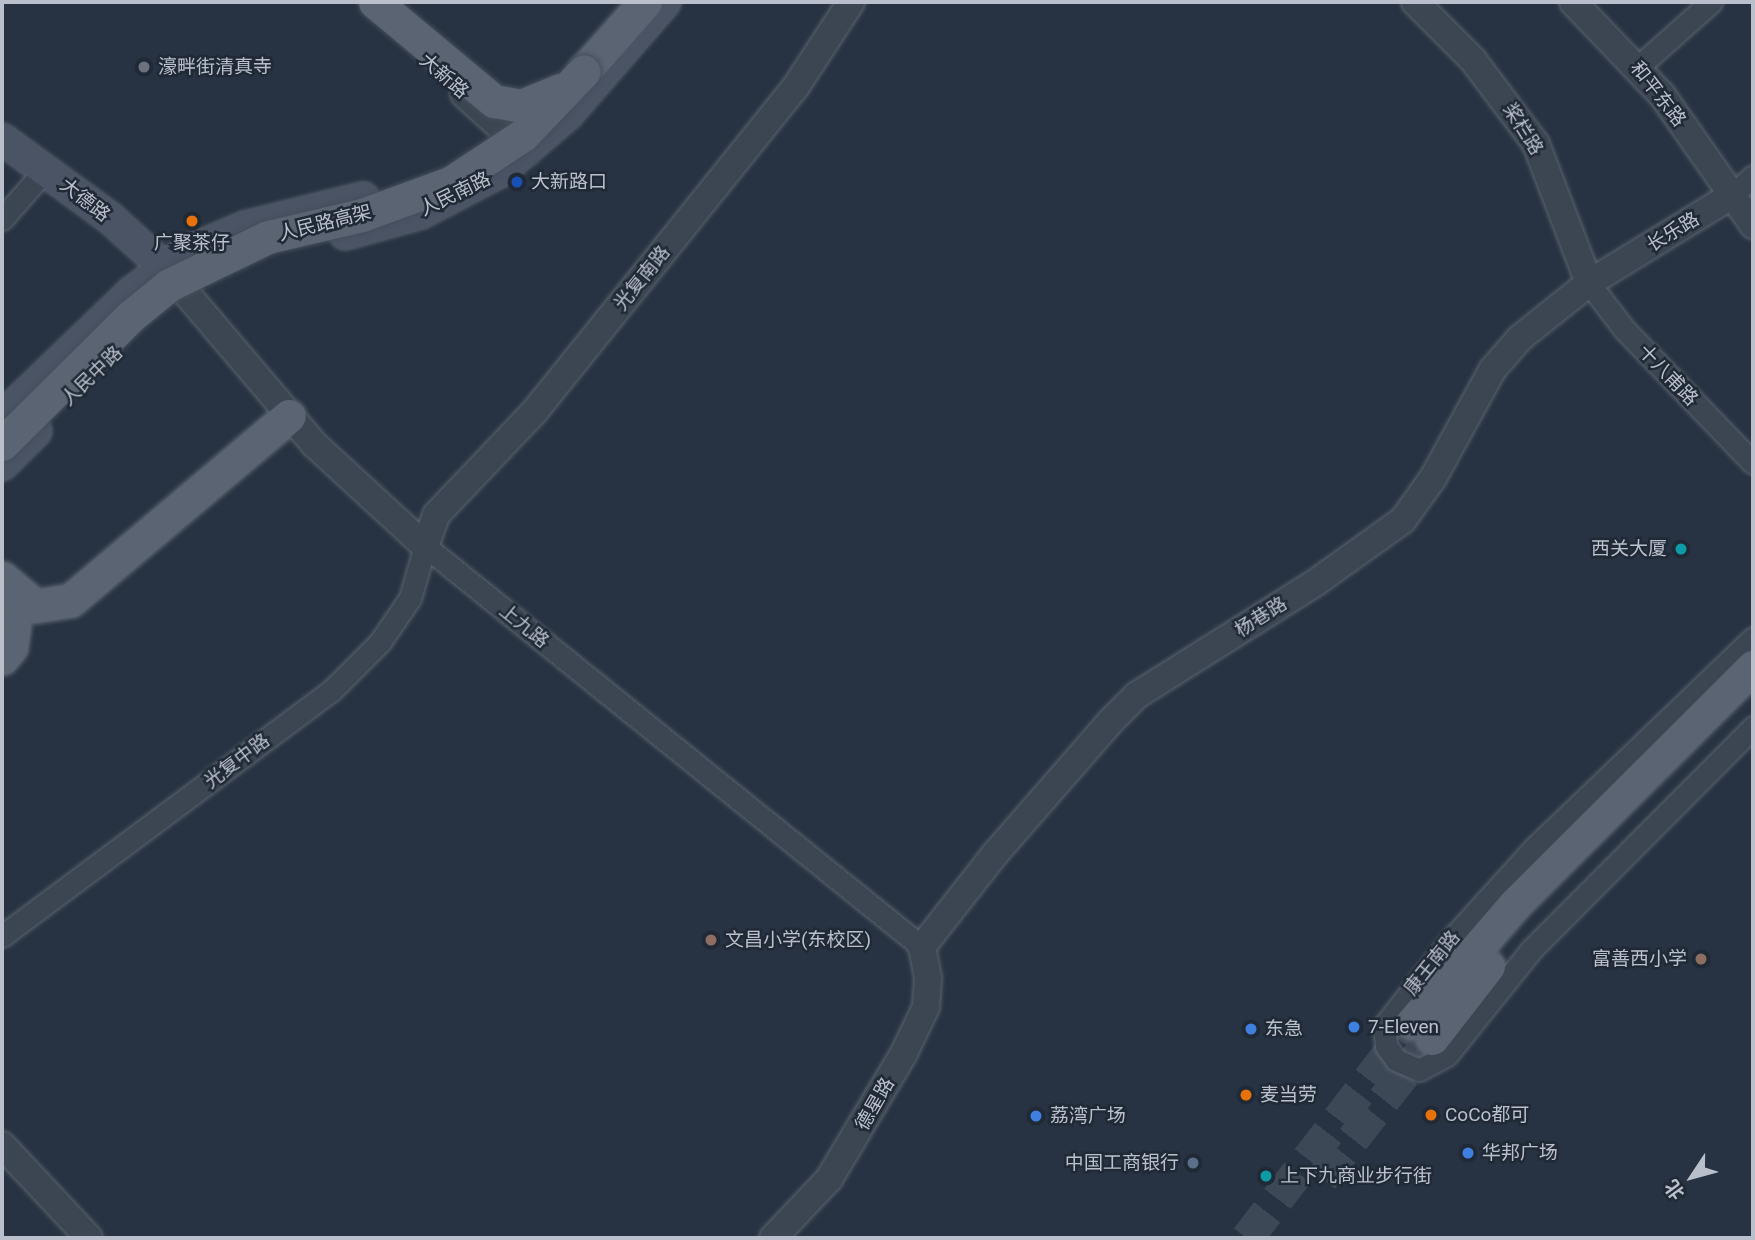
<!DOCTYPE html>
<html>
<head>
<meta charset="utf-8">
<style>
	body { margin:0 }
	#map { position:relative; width:1755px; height:1240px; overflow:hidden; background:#273342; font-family:Roboto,"Noto Sans SC",sans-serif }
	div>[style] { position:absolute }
	.primary-tunnel>* { height:33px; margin-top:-16.5px; transform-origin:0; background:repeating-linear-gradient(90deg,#3d4857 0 33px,transparent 0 50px) }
	.roads { filter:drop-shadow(0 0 2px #5a636f) drop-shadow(0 0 2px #5a636f) }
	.minor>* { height:21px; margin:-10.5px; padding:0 10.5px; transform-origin:10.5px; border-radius:10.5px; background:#3c4552 }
	.tertiary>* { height:26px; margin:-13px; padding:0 13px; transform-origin:13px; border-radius:13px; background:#3c4552 }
	.secondary>* { height:30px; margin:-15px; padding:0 15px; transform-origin:15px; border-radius:15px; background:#4a5465 }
	.primary>* { height:33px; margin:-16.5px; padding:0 16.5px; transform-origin:16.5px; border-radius:16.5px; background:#5a6472 }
	.bridges { filter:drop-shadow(0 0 2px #454e5b) drop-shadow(0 0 2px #454e5b) }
	.primary-bridge>* { height:33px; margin:-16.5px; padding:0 16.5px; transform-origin:16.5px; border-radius:16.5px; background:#5a6472 }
	.dots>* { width:19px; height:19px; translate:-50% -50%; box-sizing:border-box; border:4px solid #202a37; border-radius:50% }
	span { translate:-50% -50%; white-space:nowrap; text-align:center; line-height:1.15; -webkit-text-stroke:5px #202a37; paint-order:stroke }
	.poi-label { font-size:19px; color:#b9c0cc }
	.left { translate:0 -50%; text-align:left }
	.right { translate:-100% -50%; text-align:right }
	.street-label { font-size:19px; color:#b9c0cc }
	.frame { position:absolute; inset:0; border:4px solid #b9c0cc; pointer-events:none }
	.north { position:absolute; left:1657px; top:1142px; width:70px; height:70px; -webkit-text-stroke:5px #202a37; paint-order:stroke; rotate:234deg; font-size:19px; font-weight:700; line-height:28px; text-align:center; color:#b9c0cc }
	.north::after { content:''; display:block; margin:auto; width:24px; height:32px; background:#b9c0cc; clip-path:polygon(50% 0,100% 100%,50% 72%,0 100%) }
</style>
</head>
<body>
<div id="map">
	<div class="primary-tunnel">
		<div style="left:1322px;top:1178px;width:178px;rotate:-51.8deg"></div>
		<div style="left:1247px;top:1238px;width:271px;rotate:-52.5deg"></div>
	</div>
	<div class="roads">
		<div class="minor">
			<div style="left:1638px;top:67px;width:98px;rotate:-41.7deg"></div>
			<div style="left:1731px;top:196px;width:30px;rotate:-42deg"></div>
			<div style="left:2px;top:219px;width:67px;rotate:-48.7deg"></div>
			<div style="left:1589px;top:283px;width:58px;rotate:52.7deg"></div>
			<div style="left:1624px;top:329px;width:186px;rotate:46.1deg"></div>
			<div style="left:1753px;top:638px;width:303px;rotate:136.2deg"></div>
			<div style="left:1534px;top:848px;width:118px;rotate:132.2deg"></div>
			<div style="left:1455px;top:935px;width:115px;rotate:128deg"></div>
			<div style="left:1384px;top:1026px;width:20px;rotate:84deg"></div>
			<div style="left:1386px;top:1046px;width:17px;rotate:54deg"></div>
			<div style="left:1396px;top:1060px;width:25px;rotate:23deg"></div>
			<div style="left:1419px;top:1070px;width:32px;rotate:-28deg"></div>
			<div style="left:1447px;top:1055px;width:134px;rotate:-51.3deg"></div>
			<div style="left:1531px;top:950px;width:315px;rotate:-45.1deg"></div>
			<div style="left:2px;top:936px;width:410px;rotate:-36.7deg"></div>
			<div style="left:331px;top:691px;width:69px;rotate:-45deg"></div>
			<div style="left:380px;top:642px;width:53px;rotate:-55.7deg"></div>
			<div style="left:410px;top:598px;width:54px;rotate:-73.9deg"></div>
			<div style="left:425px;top:546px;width:639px;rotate:38.9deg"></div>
		</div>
		<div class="tertiary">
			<div style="left:1415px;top:2px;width:82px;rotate:45deg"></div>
			<div style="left:1473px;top:60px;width:105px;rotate:53.1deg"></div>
			<div style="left:1536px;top:144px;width:149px;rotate:69.1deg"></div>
			<div style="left:1573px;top:2px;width:129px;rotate:46.3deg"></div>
			<div style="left:1662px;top:95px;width:159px;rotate:55deg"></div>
			<div style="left:464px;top:94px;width:86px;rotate:42.2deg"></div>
			<div style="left:164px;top:267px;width:232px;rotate:49.7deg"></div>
			<div style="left:314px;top:444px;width:151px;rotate:42.6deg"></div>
			<div style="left:425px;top:546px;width:33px;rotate:-70deg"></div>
			<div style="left:436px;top:515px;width:144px;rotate:-46.4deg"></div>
			<div style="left:535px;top:411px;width:415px;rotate:-51.2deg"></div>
			<div style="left:795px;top:88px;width:103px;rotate:-56.9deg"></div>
			<div style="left:2px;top:1145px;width:127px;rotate:46.9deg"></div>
			<div style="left:773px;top:1238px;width:81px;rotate:-46.5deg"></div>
			<div style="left:829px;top:1179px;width:147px;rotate:-59.2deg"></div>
			<div style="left:904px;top:1053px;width:51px;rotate:-64.4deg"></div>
			<div style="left:926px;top:1007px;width:29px;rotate:-86deg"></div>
			<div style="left:928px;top:978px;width:32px;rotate:-101deg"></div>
			<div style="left:922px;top:947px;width:118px;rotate:-51.9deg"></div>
			<div style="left:995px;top:854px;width:176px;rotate:-48.9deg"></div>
			<div style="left:1111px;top:721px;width:37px;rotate:-45deg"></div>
			<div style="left:1137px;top:695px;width:210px;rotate:-32.2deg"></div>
			<div style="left:1315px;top:583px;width:108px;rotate:-35.6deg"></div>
			<div style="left:1403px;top:520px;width:52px;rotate:-54.5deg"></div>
			<div style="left:1433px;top:478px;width:124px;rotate:-61.2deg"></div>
			<div style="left:1493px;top:369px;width:41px;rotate:-48.9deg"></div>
			<div style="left:1520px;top:338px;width:88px;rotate:-38.6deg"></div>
			<div style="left:1589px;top:283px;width:167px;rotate:-31.5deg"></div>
		</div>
		<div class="secondary">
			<div style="left:2px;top:139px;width:134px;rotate:36.2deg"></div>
			<div style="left:110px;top:218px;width:73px;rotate:42.2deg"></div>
			<div style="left:345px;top:234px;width:79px;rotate:-15.4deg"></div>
			<div style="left:421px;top:213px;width:90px;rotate:-27.7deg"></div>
			<div style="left:501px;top:171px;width:88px;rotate:-40.4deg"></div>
			<div style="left:568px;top:114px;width:148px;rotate:-49.1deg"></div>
			<div style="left:2px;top:417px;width:180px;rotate:-43.9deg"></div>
			<div style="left:132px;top:292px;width:65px;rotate:-36.9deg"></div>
			<div style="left:184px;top:253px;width:66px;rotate:-23.1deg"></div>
			<div style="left:245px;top:227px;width:122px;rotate:-13.8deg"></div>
			<div style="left:2px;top:465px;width:48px;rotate:-45deg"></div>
		</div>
		<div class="primary">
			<div style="left:584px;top:71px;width:92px;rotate:-48.5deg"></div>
			<div style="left:2px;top:578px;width:43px;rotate:40.3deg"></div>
			<div style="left:35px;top:606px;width:36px;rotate:-9deg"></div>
			<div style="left:71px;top:600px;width:285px;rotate:-40.2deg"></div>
			<div style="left:2px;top:597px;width:30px;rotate:67deg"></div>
			<div style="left:14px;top:625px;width:22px;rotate:98deg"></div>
			<div style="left:11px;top:647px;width:14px;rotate:129deg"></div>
			<div style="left:1412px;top:1023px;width:157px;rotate:-49.1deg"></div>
			<div style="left:1515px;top:904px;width:336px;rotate:-44.9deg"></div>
			<div style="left:1432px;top:1038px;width:91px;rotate:-52.1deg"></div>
		</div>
	</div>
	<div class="bridges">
		<div class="primary-bridge">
			<div style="left:375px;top:2px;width:155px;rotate:39.8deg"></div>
			<div style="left:494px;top:101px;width:27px;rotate:10deg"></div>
			<div style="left:521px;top:106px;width:42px;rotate:-22.3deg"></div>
			<div style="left:2px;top:444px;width:182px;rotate:-44.8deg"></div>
			<div style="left:131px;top:316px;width:49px;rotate:-39.2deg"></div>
			<div style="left:169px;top:285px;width:110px;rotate:-25.9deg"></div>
			<div style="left:268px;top:237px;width:97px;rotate:-13.2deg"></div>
			<div style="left:362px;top:215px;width:94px;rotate:-20deg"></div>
			<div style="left:450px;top:183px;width:87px;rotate:-33.3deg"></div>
			<div style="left:523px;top:135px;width:88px;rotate:-46.4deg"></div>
		</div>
	</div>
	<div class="dots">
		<div style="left:144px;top:67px;background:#6b7280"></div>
		<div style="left:517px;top:182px;background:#1a4fb4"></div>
		<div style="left:192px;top:221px;background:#e8710a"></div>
		<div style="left:1681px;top:549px;background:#0f9aa8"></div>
		<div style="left:711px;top:940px;background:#8d6e63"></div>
		<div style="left:1701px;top:959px;background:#8d6e63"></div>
		<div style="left:1354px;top:1027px;background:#3f7fe0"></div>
		<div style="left:1251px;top:1029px;background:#3f7fe0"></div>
		<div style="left:1246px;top:1095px;background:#e8710a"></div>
		<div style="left:1431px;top:1115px;background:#e8710a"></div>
		<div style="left:1036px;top:1116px;background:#3f7fe0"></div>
		<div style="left:1468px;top:1153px;background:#3f7fe0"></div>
		<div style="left:1193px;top:1163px;background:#5c6f8a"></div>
		<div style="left:1266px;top:1176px;background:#0f9aa8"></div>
	</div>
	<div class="poi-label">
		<span class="left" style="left:158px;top:67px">濠畔街清真寺</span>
		<span class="left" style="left:531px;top:182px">大新路口</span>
		<span style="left:192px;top:243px">广聚茶仔</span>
		<span class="right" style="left:1667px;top:549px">西关大厦</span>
		<span class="left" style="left:725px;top:940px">文昌小学(东校区)</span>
		<span class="right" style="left:1687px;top:959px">富善西小学</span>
		<span class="left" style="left:1368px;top:1027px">7-Eleven</span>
		<span class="left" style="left:1265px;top:1029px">东急</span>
		<span class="left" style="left:1260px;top:1095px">麦当劳</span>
		<span class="left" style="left:1445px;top:1115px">CoCo都可</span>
		<span class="left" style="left:1050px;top:1116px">荔湾广场</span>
		<span class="left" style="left:1482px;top:1153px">华邦广场</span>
		<span class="right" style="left:1179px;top:1163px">中国工商银行</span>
		<span class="left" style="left:1280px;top:1176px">上下九商业步行街</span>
	</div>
	<div class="street-label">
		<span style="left:444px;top:76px;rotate:41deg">大新路</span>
		<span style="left:1658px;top:94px;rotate:52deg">和平东路</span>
		<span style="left:1523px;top:129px;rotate:58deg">桨栏路</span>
		<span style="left:455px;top:194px;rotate:-26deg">人民南路</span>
		<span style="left:85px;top:200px;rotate:38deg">大德路</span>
		<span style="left:325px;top:223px;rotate:-14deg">人民路高架</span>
		<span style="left:1673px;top:232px;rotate:-31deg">长乐路</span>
		<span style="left:642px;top:278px;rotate:-51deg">光复南路</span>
		<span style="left:1668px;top:375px;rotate:46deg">十八甫路</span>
		<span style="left:92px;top:376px;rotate:-44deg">人民中路</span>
		<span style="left:1261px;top:617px;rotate:-32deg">杨巷路</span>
		<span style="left:524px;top:626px;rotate:39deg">上九路</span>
		<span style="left:237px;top:761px;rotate:-37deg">光复中路</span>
		<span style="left:1432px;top:963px;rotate:-51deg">康王南路</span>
		<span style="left:875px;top:1104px;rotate:-60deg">德星路</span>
	</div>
	<div class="frame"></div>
	<div class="north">北</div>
</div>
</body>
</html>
